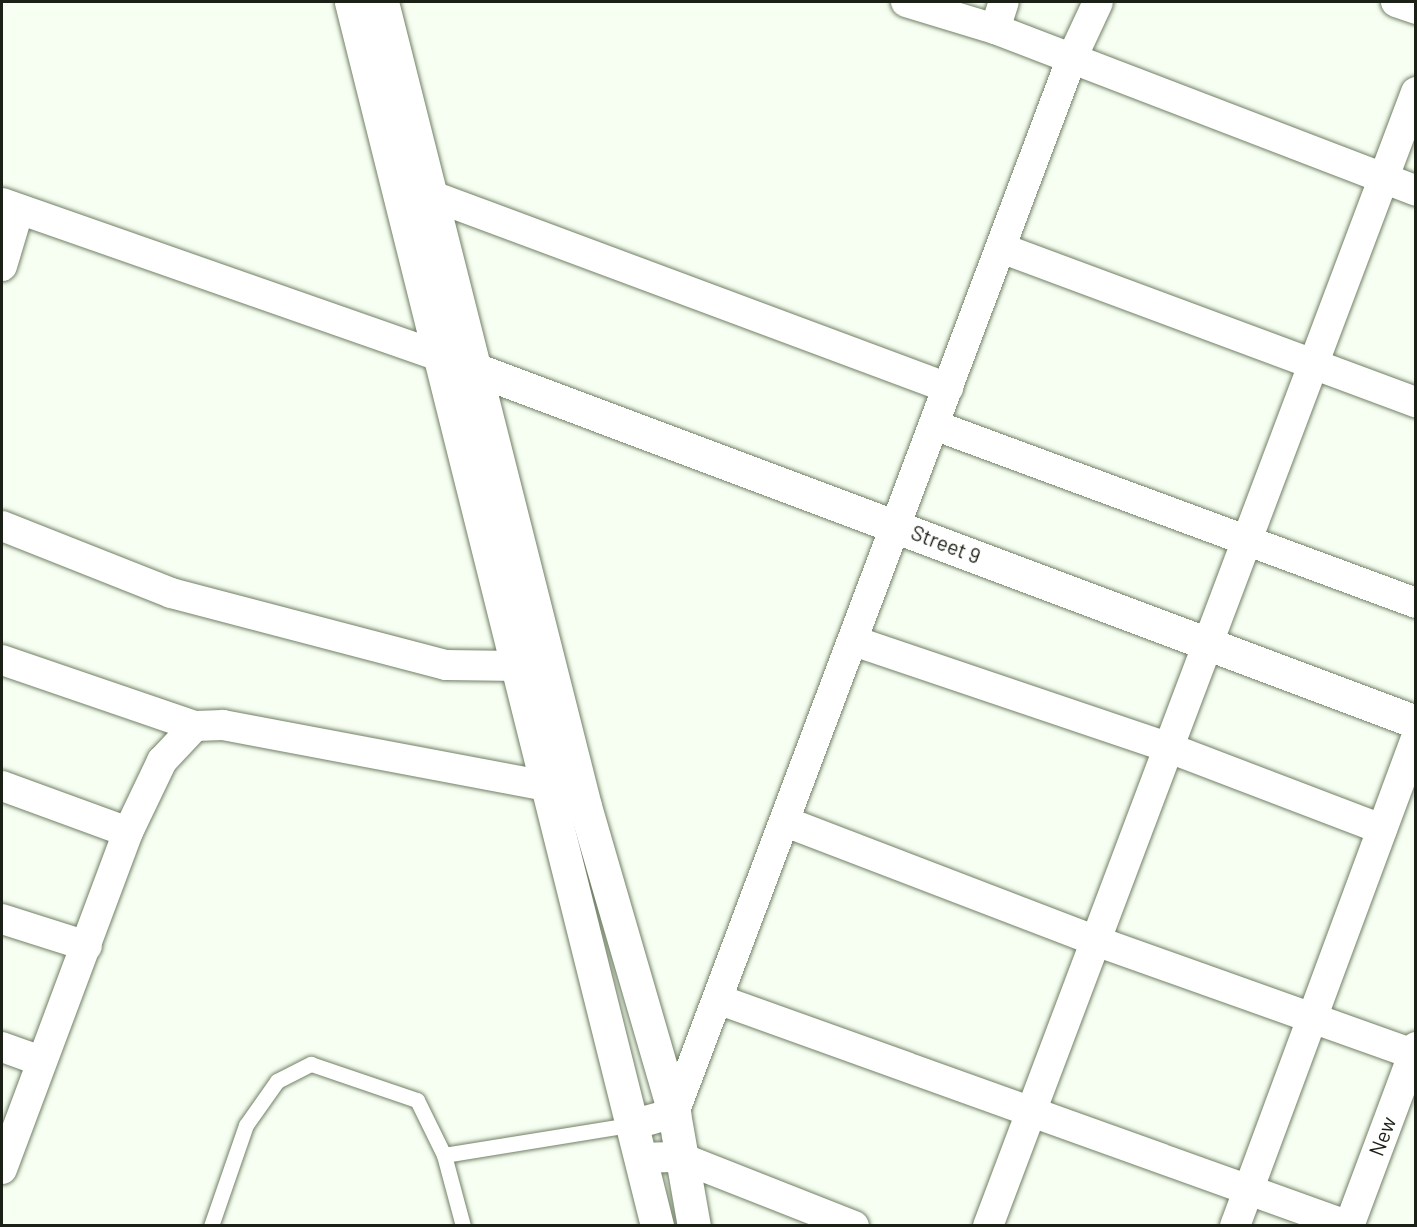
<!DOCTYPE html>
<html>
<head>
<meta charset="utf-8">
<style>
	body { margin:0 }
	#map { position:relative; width:1417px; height:1227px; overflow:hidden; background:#f7fef2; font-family:Barlow,sans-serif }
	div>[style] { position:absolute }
	.roads { filter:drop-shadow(0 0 2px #718065) drop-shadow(0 0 2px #718065) }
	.service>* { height:15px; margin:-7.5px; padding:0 7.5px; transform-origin:7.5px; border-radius:7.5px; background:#fff }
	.minor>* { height:30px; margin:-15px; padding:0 15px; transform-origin:15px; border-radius:15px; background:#fff }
	.tertiary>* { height:33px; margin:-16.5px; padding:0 16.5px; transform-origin:16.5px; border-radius:16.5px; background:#fff }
	.primary>* { height:33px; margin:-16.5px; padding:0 16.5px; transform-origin:16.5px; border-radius:16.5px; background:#fff }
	span { translate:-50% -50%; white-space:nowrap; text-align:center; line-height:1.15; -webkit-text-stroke:4.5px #fff; paint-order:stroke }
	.street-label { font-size:21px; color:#1b2116 }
	.frame { position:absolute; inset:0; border:3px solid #1b2116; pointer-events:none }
</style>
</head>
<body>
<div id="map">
	<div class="roads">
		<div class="service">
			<div style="left:444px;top:1155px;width:193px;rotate:-9.2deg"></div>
			<div style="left:211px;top:1226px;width:107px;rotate:-70.9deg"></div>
			<div style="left:246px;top:1125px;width:54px;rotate:-54.8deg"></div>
			<div style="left:277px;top:1081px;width:38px;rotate:-27deg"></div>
			<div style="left:311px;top:1064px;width:112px;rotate:18.8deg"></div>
			<div style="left:417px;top:1100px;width:61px;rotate:63.9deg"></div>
			<div style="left:444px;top:1155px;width:73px;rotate:75deg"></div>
		</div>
		<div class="minor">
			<div style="left:906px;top:2px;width:93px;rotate:16.9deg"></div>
			<div style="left:995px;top:29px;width:451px;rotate:21deg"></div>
			<div style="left:1396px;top:2px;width:21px;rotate:19deg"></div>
			<div style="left:995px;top:29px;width:28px;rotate:-72deg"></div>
			<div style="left:430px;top:195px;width:553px;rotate:20.43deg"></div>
			<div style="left:2px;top:203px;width:486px;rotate:19.3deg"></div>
			<div style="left:1001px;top:248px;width:443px;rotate:20.4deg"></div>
			<div style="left:2px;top:266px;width:59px;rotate:-73.4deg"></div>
			<div style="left:934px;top:425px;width:514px;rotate:20.27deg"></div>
			<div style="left:2px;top:526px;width:182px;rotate:21.6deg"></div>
			<div style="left:171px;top:593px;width:284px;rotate:14.7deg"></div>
			<div style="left:446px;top:665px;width:72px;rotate:0.8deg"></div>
			<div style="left:854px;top:641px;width:330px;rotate:18.7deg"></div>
			<div style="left:1167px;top:747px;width:230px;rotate:20.9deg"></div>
			<div style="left:2px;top:660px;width:204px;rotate:18.9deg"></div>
			<div style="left:2px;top:786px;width:134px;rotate:20.1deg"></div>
			<div style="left:786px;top:822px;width:332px;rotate:21deg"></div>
			<div style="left:1096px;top:941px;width:340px;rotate:19.6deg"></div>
			<div style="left:2px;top:919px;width:89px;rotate:17.6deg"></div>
			<div style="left:720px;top:1000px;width:668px;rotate:19.76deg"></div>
			<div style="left:2px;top:1047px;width:41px;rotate:19.7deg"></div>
			<div style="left:635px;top:1124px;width:41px;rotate:-15.8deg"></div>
			<div style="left:674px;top:1113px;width:1125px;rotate:-69.34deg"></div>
			<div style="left:1071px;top:60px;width:64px;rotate:-65deg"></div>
			<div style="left:641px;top:1158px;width:38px;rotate:-2deg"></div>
			<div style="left:679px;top:1157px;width:188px;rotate:21.5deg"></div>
			<div style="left:2px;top:1169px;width:360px;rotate:-69.5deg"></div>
			<div style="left:128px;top:832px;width:79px;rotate:-64.4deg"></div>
			<div style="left:162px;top:761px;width:48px;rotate:-46.7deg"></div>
			<div style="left:195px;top:726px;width:28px;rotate:-2deg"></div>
			<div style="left:223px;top:725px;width:333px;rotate:10.7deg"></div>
			<div style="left:988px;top:1226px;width:1212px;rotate:-69.32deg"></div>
			<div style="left:1235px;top:1226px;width:520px;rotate:-69.65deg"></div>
			<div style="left:1349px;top:1226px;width:191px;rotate:-69.5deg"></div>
		</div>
		<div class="tertiary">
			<div style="left:475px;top:369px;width:1005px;rotate:20.56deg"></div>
		</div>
		<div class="primary">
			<div style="left:351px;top:2px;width:1262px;rotate:75.96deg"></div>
			<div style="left:382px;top:2px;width:829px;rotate:75.83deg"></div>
			<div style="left:585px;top:806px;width:320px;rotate:73.8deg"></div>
			<div style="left:674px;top:1113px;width:115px;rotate:80deg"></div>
		</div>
	</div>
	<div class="street-label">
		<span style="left:946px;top:544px;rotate:21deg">Street 9</span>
		<span style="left:1382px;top:1136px;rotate:-69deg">New</span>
	</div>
	<div class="frame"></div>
</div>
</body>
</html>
